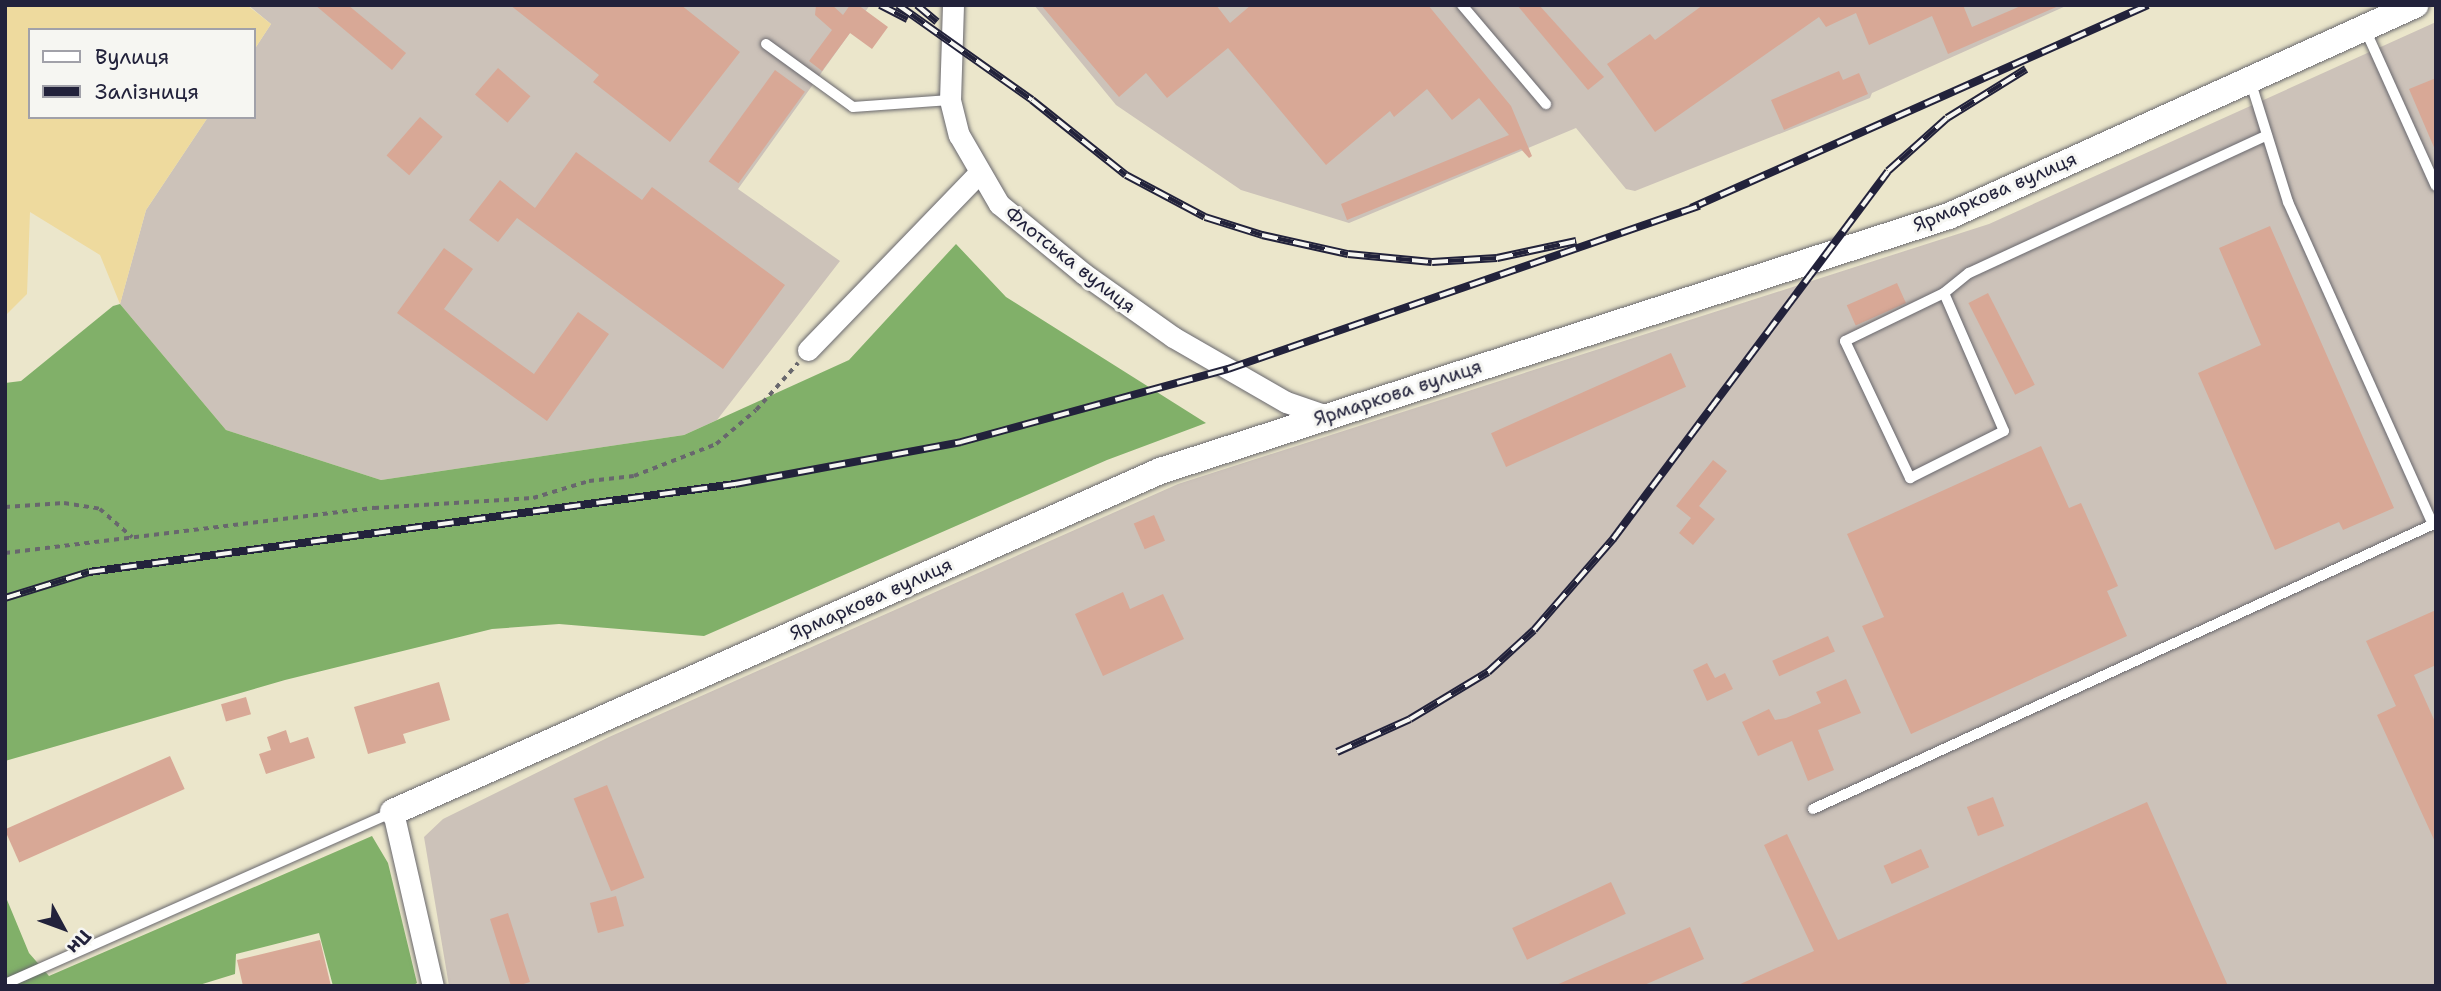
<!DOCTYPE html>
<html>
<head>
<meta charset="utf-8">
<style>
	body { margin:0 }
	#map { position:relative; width:2441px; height:991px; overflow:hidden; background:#ebe6cb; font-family:"Shantell Sans",sans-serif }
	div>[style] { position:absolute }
	.industrial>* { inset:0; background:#ccc2b9 }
	.forest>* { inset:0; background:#81b069 }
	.sand>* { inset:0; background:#eeda9e }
	.building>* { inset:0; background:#d8a896; transform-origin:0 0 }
	.path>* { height:3.5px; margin-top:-1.75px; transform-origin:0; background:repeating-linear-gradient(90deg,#68676d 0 5px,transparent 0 10px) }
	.roads { filter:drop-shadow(0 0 2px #68676d) drop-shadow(0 0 2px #68676d) }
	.service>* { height:10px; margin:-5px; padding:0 5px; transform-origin:5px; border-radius:5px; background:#fff }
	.minor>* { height:21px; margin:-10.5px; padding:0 10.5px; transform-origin:10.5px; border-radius:10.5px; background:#fff }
	.tertiary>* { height:26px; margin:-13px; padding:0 13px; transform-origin:13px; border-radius:13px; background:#fff }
	.rail>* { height:8px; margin-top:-4px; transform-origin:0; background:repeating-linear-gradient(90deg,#f6f6f2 0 16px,#22223b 0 32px); box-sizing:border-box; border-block:2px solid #22223b }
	span { translate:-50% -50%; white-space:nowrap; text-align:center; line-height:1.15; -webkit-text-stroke:6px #f6f6f2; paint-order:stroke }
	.street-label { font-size:19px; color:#22223b }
	.frame { position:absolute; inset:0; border:7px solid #22223b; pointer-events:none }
	.legend { position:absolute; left:28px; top:28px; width:228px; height:91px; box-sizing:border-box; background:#f6f6f2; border:2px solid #a1a1a9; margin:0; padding:9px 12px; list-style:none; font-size:21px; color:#22223b }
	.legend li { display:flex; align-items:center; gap:14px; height:35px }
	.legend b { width:35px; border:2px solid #a1a1a9 }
	.north { position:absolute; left:28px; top:893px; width:70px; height:70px; -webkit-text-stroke:5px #f6f6f2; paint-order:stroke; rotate:131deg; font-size:19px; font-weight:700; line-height:28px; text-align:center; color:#22223b }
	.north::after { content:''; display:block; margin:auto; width:24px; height:32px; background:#22223b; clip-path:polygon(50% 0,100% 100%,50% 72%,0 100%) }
</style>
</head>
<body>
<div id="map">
	<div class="industrial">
		<div style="clip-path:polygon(248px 5px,870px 5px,738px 189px,840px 261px,717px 420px,684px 435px,381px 480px,226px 430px,120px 304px,146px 210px,208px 117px,254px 117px,254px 50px,271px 24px)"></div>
		<div style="clip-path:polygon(1034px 5px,2068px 5px,1872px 93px,1870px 98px,1635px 191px,1626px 189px,1576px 128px,1349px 223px,1241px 190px,1116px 105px)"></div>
		<div style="clip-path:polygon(2436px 22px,2436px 986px,449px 986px,424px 837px,443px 819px,609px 737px,1178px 484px,1989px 224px)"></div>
	</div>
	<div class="forest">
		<div style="clip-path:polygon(956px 244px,1006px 297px,1206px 423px,1107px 460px,704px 636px,559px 624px,492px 629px,285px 680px,5px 761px,5px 383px,21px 381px,113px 306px,120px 304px,226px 430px,381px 480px,684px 435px,849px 360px)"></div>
		<div style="clip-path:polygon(372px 836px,388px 863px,417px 983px,412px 986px,333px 986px,319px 933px,236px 954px,235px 974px,196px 986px,5px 986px,5px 895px,29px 953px,49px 976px)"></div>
	</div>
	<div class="sand">
		<div style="clip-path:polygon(5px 5px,247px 5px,271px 24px,254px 50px,254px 30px,30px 30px,30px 117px,208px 117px,146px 210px,120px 304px,100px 255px,30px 212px,27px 294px,5px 316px)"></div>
	</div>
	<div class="building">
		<div style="clip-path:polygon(315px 5px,348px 5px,406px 53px,392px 70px)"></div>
		<div style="clip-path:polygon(510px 5px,681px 5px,740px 52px,670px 142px,593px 82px,599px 75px)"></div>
		<div style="clip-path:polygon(816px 5px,832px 5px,843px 15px,850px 5px,858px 5px,888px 27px,872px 49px,850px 33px,822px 71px,809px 61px,832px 30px,815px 15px)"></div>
		<div style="clip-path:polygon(1041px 5px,1216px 5px,1230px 23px,1251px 5px,1428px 5px,1511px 106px,1532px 156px,1529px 158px,1521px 149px,1347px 220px,1341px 204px,1509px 135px,1479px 98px,1452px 120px,1427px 89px,1394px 117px,1390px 111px,1326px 165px,1228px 48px,1167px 98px,1146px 73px,1119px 97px)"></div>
		<div style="clip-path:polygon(1517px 5px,1539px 5px,1604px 77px,1588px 90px)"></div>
		<div style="clip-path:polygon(1703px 5px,1963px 5px,1972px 27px,2023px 5px,2061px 5px,1948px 54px,1932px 16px,1869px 45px,1856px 13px,1826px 27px,1819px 17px,1655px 132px,1607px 64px,1650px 34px,1655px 40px)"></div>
		<div style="left:498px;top:68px;width:43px;height:35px;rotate:41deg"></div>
		<div style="left:775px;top:70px;width:37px;height:113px;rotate:36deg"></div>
		<div style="clip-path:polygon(1839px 71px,1843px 80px,1859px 73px,1868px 94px,1784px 130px,1771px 100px)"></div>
		<div style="clip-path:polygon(2436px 78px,2436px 152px,2409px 89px)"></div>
		<div style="left:420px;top:117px;width:30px;height:51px;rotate:41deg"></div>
		<div style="clip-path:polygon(576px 152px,642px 200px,652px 187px,785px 285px,723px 369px,517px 218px,498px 242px,469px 220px,500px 180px,535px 208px)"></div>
		<div style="clip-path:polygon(2270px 226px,2394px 508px,2343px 530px,2339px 522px,2275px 550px,2198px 373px,2261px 345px,2219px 248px)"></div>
		<div style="clip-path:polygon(444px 248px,473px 269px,444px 309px,534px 374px,578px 312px,609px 334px,547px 421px,397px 313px)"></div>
		<div style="left:1897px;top:283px;width:22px;height:55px;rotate:66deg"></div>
		<div style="left:1988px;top:293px;width:103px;height:22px;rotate:63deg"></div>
		<div style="left:1671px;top:353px;width:37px;height:197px;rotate:66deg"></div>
		<div style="clip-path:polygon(2041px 446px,2069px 508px,2081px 503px,2118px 586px,2107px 591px,2127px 636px,1911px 734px,1862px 626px,1884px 617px,1847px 534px)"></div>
		<div style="clip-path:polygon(1713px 460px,1727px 471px,1699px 506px,1715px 519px,1693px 545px,1679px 533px,1691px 518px,1676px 506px)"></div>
		<div style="left:1154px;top:515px;width:28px;height:22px;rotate:67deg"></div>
		<div style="clip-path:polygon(1123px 592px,1130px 609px,1163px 594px,1184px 639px,1103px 676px,1075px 614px)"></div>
		<div style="clip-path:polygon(2436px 610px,2436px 665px,2414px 675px,2436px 724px,2436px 844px,2377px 715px,2396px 706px,2366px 641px)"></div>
		<div style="left:1828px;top:636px;width:17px;height:61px;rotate:66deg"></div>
		<div style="clip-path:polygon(1707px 663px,1715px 678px,1725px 673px,1733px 689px,1707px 701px,1693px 670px)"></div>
		<div style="clip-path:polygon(1846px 679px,1861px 713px,1818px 730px,1834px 770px,1808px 781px,1792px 741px,1758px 756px,1742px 722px,1769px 709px,1775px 720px,1786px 718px,1821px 703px,1816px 692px)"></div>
		<div style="clip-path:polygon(439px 682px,450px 720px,403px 734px,406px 743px,368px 754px,354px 707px)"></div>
		<div style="left:246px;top:697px;width:18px;height:26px;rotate:74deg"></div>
		<div style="clip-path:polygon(286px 730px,290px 743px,308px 737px,315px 758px,266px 774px,259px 754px,271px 750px,267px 737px)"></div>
		<div style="left:170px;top:756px;width:36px;height:181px;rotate:66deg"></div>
		<div style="left:607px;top:785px;width:100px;height:36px;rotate:68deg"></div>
		<div style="left:1993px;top:797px;width:31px;height:28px;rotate:69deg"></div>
		<div style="clip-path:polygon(2147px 802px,2228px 986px,1736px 986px,1814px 951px,1764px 845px,1787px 834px,1838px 940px)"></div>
		<div style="left:1921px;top:849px;width:20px;height:41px;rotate:66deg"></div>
		<div style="left:1611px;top:882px;width:35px;height:109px;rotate:65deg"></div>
		<div style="left:616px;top:896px;width:31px;height:27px;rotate:75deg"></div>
		<div style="clip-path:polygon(508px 913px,530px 982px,517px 986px,511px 986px,490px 919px)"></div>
		<div style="clip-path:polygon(1690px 927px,1704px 959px,1642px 986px,1554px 986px)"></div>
		<div style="clip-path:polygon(320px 940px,331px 986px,243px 986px,237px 960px)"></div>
	</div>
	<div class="path">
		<div style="left:5px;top:507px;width:59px;rotate:-3.9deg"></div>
		<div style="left:64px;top:503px;width:36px;rotate:9deg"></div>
		<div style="left:100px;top:509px;width:43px;rotate:41.2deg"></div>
		<div style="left:5px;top:553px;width:372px;rotate:-7deg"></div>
		<div style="left:374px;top:508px;width:159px;rotate:-3.6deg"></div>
		<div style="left:533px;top:498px;width:59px;rotate:-16.9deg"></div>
		<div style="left:589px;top:481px;width:45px;rotate:-6.3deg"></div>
		<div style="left:634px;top:476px;width:88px;rotate:-21.3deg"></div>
		<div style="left:716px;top:444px;width:52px;rotate:-40.4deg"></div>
		<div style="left:756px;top:410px;width:63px;rotate:-48.2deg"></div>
	</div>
	<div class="roads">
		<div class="service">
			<div style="left:1462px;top:5px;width:130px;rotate:49.7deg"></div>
			<div style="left:2365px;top:29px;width:172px;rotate:65.7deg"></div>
			<div style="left:766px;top:44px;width:107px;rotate:35.9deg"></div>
			<div style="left:853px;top:107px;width:97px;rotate:-4.1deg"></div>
			<div style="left:2250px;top:80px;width:128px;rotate:72.7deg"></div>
			<div style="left:2288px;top:202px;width:353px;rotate:65.8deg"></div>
			<div style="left:1944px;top:293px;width:110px;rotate:154.1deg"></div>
			<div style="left:1845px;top:341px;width:152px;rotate:64.6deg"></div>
			<div style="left:1910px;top:478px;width:105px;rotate:-26.6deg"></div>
			<div style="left:2004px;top:431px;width:150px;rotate:-113.5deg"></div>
			<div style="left:1944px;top:293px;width:32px;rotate:-39deg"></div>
			<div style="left:1969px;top:273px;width:328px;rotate:-24.8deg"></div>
			<div style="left:1813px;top:809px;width:686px;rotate:-24.66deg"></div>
			<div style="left:5px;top:984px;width:424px;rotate:-23.9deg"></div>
		</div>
		<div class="minor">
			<div style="left:953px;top:5px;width:95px;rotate:91.8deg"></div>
			<div style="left:950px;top:100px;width:36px;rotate:76deg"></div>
			<div style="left:959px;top:135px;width:80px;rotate:59.9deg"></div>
			<div style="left:999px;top:204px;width:110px;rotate:39.5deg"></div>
			<div style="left:1084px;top:274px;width:109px;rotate:35.3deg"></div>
			<div style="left:1173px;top:337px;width:130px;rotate:29.9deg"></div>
			<div style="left:1286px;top:402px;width:43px;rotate:18.9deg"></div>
			<div style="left:808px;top:350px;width:245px;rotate:-46deg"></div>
			<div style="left:393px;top:812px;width:179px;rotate:77.1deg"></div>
		</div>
		<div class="tertiary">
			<div style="left:393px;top:812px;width:839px;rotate:-23.97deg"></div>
			<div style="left:1160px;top:471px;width:829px;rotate:-17.91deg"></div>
			<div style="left:1949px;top:216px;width:512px;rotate:-24.36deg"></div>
		</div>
	</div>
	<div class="rail">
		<div style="left:880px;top:5px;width:31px;rotate:27deg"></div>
		<div style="left:898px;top:5px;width:164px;rotate:35.3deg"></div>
		<div style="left:1032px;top:100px;width:120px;rotate:38.6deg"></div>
		<div style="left:1126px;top:175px;width:89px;rotate:28deg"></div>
		<div style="left:1205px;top:217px;width:60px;rotate:17.5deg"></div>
		<div style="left:1262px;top:235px;width:88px;rotate:12.5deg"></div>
		<div style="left:1348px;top:254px;width:84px;rotate:5.4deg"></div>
		<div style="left:1432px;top:262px;width:65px;rotate:-3.5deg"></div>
		<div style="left:1497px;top:258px;width:81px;rotate:-12.1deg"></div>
		<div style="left:917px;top:5px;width:26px;rotate:40deg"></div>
		<div style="left:1691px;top:208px;width:500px;rotate:-23.95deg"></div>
		<div style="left:5px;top:598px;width:88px;rotate:-17.2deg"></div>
		<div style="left:89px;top:572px;width:652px;rotate:-7.76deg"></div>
		<div style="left:735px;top:484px;width:230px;rotate:-10.5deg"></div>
		<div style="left:961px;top:442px;width:277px;rotate:-15.3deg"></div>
		<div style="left:1228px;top:369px;width:499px;rotate:-19.1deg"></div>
		<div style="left:1337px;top:752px;width:80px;rotate:-24.3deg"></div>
		<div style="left:1410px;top:719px;width:91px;rotate:-31.1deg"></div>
		<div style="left:1488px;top:672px;width:62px;rotate:-42.4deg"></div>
		<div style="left:1534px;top:630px;width:121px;rotate:-49deg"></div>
		<div style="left:1613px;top:539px;width:459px;rotate:-53.2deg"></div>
		<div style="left:1888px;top:171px;width:79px;rotate:-41.9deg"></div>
		<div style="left:1947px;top:118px;width:93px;rotate:-31.8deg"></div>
	</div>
	<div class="street-label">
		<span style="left:1995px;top:192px;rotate:-23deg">Ярмаркова вулиця</span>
		<span style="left:1070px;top:260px;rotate:38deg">Флотська вулиця</span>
		<span style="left:1398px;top:393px;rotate:-18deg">Ярмаркова вулиця</span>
		<span style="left:871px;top:599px;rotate:-24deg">Ярмаркова вулиця</span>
	</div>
	<div class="frame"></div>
	<ul class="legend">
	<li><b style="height:9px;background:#fff"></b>Вулиця</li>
	<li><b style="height:9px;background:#22223b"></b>Залізниця</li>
	</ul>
	<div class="north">Пн</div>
</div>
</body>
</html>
